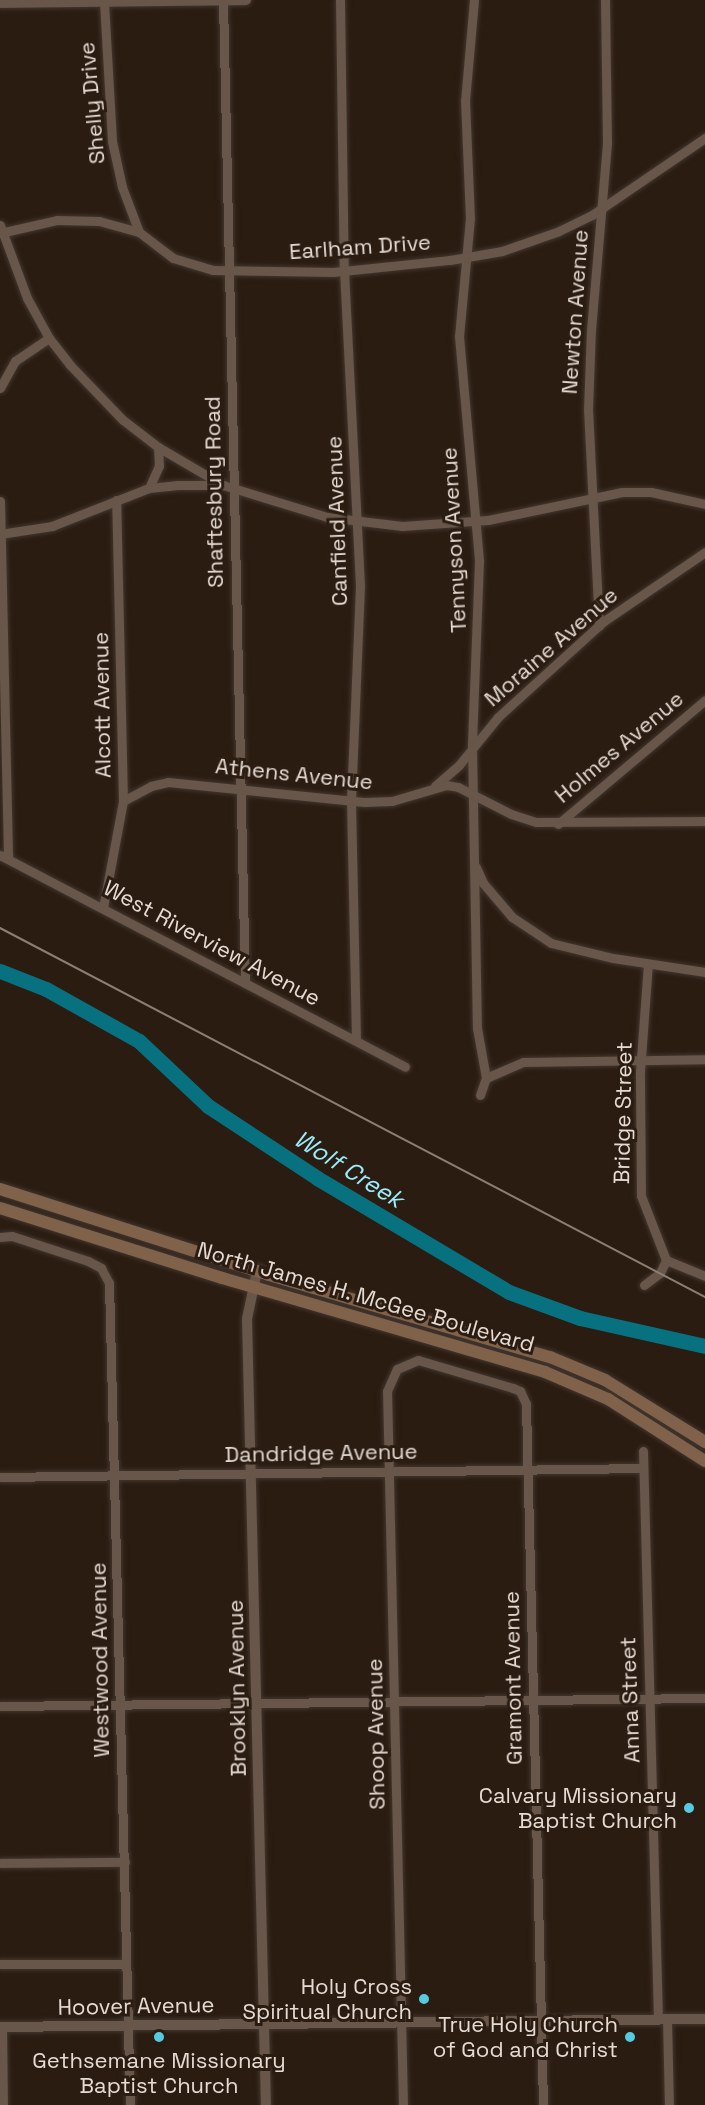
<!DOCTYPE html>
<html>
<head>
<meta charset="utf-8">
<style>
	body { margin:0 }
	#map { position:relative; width:705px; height:2105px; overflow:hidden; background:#2b1c11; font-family:"Space Grotesk",sans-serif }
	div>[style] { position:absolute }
	.river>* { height:15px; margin:-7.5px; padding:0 7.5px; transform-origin:7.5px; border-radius:7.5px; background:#087180 }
	.roads { filter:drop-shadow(0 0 2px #41362f) drop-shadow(0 0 2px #41362f) }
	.minor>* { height:9px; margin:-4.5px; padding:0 4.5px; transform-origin:4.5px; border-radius:4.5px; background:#675649 }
	.tertiary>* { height:10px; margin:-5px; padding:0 5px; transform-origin:5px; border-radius:5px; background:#675649 }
	.secondary>* { height:12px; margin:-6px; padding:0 6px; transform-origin:6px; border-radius:6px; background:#80624b }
	.rail>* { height:2px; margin:-1px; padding:0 1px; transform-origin:1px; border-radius:1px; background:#8b7f75 }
	.dots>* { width:16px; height:16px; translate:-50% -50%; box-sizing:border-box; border:3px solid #2b1c11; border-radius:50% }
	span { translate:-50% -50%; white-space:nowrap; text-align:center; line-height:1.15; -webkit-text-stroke:6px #2b1c11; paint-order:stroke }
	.street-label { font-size:22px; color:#e5dbd3 }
	.poi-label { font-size:22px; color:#e5dbd3 }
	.right { translate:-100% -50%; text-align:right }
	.water-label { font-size:24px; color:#9aecfc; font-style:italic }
</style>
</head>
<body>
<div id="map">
	<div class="river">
		<div style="left:0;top:971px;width:49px;rotate:21.4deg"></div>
		<div style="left:46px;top:989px;width:107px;rotate:29.2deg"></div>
		<div style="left:139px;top:1041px;width:95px;rotate:43.3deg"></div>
		<div style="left:208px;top:1106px;width:131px;rotate:33.4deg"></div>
		<div style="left:317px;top:1178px;width:223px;rotate:30.7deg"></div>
		<div style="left:509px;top:1292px;width:76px;rotate:20.1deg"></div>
		<div style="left:580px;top:1318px;width:128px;rotate:12.6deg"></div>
	</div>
	<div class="roads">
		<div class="minor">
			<div style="left:223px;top:0;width:982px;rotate:88.72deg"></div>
			<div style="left:340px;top:0;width:270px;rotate:89.2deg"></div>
			<div style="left:344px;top:270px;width:316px;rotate:87.1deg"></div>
			<div style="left:360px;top:586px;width:215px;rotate:92.4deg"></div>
			<div style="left:351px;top:801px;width:239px;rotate:88.8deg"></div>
			<div style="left:474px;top:0;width:100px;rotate:95.1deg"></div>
			<div style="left:465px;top:100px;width:118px;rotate:87.6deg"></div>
			<div style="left:470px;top:218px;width:119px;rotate:95.3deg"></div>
			<div style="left:459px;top:336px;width:226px;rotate:84.9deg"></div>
			<div style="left:479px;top:561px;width:185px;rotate:92.2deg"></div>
			<div style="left:472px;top:746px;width:282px;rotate:89deg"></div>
			<div style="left:477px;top:1028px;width:51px;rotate:79.8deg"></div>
			<div style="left:104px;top:2px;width:139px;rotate:86.7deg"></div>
			<div style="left:112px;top:141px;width:47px;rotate:77.7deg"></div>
			<div style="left:122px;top:187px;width:48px;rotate:69.3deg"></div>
			<div style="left:0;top:225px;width:78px;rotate:69.7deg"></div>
			<div style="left:27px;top:298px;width:46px;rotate:61.2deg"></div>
			<div style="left:49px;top:338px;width:34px;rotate:52deg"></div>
			<div style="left:70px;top:365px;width:76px;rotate:46.1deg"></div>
			<div style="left:123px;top:420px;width:44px;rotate:37.6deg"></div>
			<div style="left:158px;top:447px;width:73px;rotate:30.4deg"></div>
			<div style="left:0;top:233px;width:58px;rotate:-12.8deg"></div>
			<div style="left:57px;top:220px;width:42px;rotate:1.4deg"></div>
			<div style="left:99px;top:221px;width:41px;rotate:15.4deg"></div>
			<div style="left:139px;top:232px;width:43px;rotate:37.4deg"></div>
			<div style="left:173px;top:258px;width:42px;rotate:16.7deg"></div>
			<div style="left:213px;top:270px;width:120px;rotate:1deg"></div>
			<div style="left:333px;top:272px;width:118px;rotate:-5.9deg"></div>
			<div style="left:450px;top:260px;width:53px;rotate:-9.8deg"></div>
			<div style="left:502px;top:251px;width:60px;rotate:-19.3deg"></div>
			<div style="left:559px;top:231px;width:37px;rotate:-26deg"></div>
			<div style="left:592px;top:215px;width:137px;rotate:-34.3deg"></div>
			<div style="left:0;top:388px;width:31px;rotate:-61deg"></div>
			<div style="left:15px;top:361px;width:41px;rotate:-34.1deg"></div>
			<div style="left:149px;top:488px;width:24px;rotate:-66deg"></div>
			<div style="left:159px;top:466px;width:19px;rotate:-93deg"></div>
			<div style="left:0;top:501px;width:358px;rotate:88.7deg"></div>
			<div style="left:0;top:534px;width:53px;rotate:-8.7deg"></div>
			<div style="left:52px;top:526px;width:104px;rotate:-21.4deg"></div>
			<div style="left:149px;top:488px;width:29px;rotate:-6deg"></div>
			<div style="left:178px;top:485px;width:45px"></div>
			<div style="left:223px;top:485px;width:109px;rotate:17.1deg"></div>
			<div style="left:327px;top:517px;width:76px;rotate:6.8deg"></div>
			<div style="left:402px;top:526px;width:86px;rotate:-4deg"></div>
			<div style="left:488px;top:520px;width:137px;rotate:-11.8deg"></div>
			<div style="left:622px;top:492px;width:29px"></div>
			<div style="left:651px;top:492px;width:55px;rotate:12.5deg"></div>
			<div style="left:599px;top:626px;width:216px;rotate:-92.9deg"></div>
			<div style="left:588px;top:410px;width:80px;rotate:-87.9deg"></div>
			<div style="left:591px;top:330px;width:188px;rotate:-85.1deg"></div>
			<div style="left:607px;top:143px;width:143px;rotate:-90.8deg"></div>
			<div style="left:435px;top:786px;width:32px;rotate:-41deg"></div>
			<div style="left:459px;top:765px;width:62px;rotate:-50.9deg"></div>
			<div style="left:498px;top:717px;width:143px;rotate:-42.2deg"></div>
			<div style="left:604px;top:621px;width:122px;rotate:-34.3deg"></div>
			<div style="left:123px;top:801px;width:32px;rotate:-28deg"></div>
			<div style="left:151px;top:786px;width:17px;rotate:-13deg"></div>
			<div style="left:168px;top:782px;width:197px;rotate:5.8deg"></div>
			<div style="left:364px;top:802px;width:28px;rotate:-2deg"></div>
			<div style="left:392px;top:801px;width:56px;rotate:-16.5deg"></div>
			<div style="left:446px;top:785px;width:12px;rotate:9deg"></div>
			<div style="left:458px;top:787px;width:59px;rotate:27deg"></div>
			<div style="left:511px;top:814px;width:26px;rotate:18deg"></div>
			<div style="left:536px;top:822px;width:169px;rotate:-0.3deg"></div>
			<div style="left:558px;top:824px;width:192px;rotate:-40.1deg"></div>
			<div style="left:0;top:855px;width:457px;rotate:27.6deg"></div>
			<div style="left:476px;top:867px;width:17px;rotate:66deg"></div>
			<div style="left:483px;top:883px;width:45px;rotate:49.5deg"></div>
			<div style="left:512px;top:917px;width:47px;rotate:33.7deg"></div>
			<div style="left:551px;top:943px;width:64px;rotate:13.6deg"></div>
			<div style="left:613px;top:958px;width:93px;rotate:8.7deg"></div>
			<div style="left:103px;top:908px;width:109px;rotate:-79.4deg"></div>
			<div style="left:123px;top:801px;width:301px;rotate:-91.3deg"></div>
			<div style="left:480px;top:1095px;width:18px;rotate:-71deg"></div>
			<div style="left:486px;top:1078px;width:40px;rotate:-23.4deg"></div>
			<div style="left:523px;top:1062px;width:182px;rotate:-0.9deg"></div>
			<div style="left:0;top:1237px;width:12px;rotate:-5deg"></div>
			<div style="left:12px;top:1236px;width:80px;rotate:18.2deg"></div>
			<div style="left:88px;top:1261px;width:15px;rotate:28deg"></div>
			<div style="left:101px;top:1268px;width:17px;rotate:62deg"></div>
			<div style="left:109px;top:1283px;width:822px;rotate:88.54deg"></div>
			<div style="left:666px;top:1260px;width:42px;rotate:22.3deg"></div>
			<div style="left:644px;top:1285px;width:20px;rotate:-37deg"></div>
			<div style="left:660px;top:1273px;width:14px;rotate:-65deg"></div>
			<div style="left:666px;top:1260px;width:69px;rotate:-111.3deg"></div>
			<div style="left:641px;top:1196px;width:124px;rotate:-90.5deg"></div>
			<div style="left:640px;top:1072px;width:108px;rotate:-85.8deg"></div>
			<div style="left:643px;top:1451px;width:568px;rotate:88.49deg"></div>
			<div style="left:0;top:1477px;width:643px;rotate:-0.8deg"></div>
			<div style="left:0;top:1706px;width:705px;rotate:-0.65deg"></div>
			<div style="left:0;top:1863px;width:125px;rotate:-0.5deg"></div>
			<div style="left:0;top:1964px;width:126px"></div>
			<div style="left:667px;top:2019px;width:86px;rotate:88.7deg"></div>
			<div style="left:2px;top:2027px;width:78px;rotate:89.3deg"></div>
			<div style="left:403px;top:2105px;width:714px;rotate:-91.28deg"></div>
			<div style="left:387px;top:1391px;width:24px;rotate:-66deg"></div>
			<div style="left:397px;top:1369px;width:23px;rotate:-23deg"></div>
			<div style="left:418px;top:1360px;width:99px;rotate:16.4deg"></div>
			<div style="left:513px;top:1388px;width:8px;rotate:23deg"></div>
			<div style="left:520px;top:1391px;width:14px;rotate:65deg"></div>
			<div style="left:526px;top:1404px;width:701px;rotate:88.61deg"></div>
		</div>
		<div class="tertiary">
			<div style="left:0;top:3px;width:246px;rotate:-0.7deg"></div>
			<div style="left:257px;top:1271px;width:49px;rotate:101.8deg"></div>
			<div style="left:247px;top:1319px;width:786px;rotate:88.62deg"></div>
			<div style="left:0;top:2027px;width:705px;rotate:-0.65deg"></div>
		</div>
		<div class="secondary">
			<div style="left:0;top:1189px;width:282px;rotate:17.7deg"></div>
			<div style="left:269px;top:1275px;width:293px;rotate:16.3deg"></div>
			<div style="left:550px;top:1357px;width:60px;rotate:22.7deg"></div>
			<div style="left:605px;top:1380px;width:118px;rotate:31.8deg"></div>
			<div style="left:0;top:1208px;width:233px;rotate:17.5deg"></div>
			<div style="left:222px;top:1278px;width:336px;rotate:16.2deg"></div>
			<div style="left:545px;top:1372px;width:69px;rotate:23.2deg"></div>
			<div style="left:608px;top:1399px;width:115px;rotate:32.6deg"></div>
		</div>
	</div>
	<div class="rail">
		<div style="left:0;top:928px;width:796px;rotate:27.63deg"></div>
	</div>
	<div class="dots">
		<div style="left:689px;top:1808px;background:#55cae0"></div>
		<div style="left:424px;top:1999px;background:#55cae0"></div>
		<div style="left:159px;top:2037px;background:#55cae0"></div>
		<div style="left:630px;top:2037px;background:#55cae0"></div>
	</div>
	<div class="street-label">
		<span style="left:92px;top:103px;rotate:-95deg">Shelly Drive</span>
		<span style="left:360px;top:247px;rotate:-4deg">Earlham Drive</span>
		<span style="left:575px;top:312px;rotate:-86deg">Newton Avenue</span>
		<span style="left:214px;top:492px;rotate:-91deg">Shaftesbury Road</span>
		<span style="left:337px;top:521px;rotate:-92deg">Canfield Avenue</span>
		<span style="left:454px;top:540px;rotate:-93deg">Tennyson Avenue</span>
		<span style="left:551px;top:647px;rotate:-41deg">Moraine Avenue</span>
		<span style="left:102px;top:705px;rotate:-91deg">Alcott Avenue</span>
		<span style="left:619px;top:747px;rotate:-40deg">Holmes Avenue</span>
		<span style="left:294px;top:774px;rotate:6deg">Athens Avenue</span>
		<span style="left:212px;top:943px;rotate:28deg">West Riverview Avenue</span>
		<span style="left:623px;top:1113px;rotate:-89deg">Bridge Street</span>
		<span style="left:366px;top:1297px;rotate:16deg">North James H. McGee Boulevard</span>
		<span style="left:321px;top:1453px;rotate:-1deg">Dandridge Avenue</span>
		<span style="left:100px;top:1660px;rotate:-91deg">Westwood Avenue</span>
		<span style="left:513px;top:1678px;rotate:-91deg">Gramont Avenue</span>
		<span style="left:237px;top:1688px;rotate:-91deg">Brooklyn Avenue</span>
		<span style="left:630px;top:1700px;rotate:-92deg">Anna Street</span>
		<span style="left:376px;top:1734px;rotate:-91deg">Shoop Avenue</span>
		<span style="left:136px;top:2006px;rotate:-1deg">Hoover Avenue</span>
	</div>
	<div class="poi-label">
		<span class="right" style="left:677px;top:1808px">Calvary Missionary<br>Baptist Church</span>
		<span class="right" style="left:412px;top:1999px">Holy Cross<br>Spiritual Church</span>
		<span class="right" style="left:618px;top:2037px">True Holy Church<br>of God and Christ</span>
		<span style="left:159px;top:2073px">Gethsemane Missionary<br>Baptist Church</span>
	</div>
	<div class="water-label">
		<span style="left:349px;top:1169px;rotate:32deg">Wolf Creek</span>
	</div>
</div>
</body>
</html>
